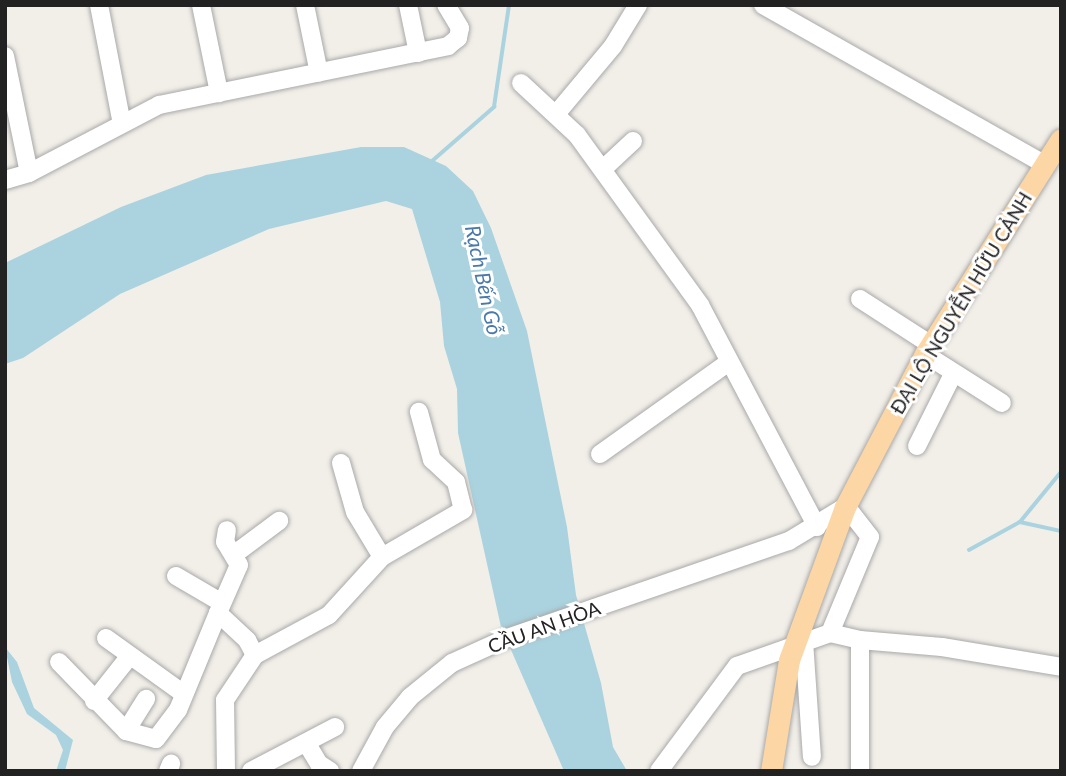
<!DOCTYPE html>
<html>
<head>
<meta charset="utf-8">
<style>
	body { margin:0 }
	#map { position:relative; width:1066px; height:776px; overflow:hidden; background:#f2efe9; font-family:Lato,sans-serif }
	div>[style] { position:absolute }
	.water>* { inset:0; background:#aad3df }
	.stream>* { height:3.5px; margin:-1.75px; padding:0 1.75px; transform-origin:1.75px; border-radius:1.75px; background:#aad3df }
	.roads { filter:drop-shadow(0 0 2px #a9a9a9) drop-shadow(0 0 2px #a9a9a9) }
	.minor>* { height:18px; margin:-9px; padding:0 9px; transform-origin:9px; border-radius:9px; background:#fff }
	.major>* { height:21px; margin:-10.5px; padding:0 10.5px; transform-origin:10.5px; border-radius:10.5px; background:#fcd6a4 }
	span { translate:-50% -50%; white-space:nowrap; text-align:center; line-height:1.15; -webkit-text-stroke:6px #fff; paint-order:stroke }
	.street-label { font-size:19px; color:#222 }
	.water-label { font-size:21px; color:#4a7aab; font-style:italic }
	.frame { position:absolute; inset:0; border:7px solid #222; pointer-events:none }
</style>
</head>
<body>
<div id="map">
	<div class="water">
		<div style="clip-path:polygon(361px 147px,404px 147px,446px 166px,473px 191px,491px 228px,527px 331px,567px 527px,576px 595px,601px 683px,613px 747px,627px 771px,564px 771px,501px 627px,458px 433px,457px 389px,444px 346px,440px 302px,412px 209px,386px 201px,269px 229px,120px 294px,23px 358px,5px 364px,5px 263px,121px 207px,206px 175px)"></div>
		<div style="clip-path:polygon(5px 647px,17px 662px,34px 708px,73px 740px,65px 771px,56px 771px,63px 750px,56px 735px,27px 714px,12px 682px)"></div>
	</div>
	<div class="stream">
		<div style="left:431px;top:162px;width:84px;rotate:-41.1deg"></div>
		<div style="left:494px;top:107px;width:103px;rotate:-81.6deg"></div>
		<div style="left:1020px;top:522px;width:65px;rotate:-50.6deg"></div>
		<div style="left:969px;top:550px;width:58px;rotate:-28.8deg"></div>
		<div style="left:1020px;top:522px;width:42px;rotate:12.4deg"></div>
	</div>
	<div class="roads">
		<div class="minor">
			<div style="left:99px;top:5px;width:121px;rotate:79.1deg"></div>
			<div style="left:201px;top:5px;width:90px;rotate:78.4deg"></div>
			<div style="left:305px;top:5px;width:69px;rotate:78.4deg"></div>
			<div style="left:408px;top:5px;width:49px;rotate:78.2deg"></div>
			<div style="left:763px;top:5px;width:323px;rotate:29.5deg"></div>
			<div style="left:5px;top:56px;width:119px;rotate:78.4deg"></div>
			<div style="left:521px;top:83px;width:76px;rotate:42.9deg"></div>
			<div style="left:577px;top:135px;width:210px;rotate:54.1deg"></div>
			<div style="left:700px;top:305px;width:251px;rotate:62.2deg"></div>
			<div style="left:557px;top:113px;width:87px;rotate:-50.1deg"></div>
			<div style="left:613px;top:46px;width:48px;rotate:-58.6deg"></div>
			<div style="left:603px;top:169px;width:41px;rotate:-43deg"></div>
			<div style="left:5px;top:180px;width:25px;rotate:-16deg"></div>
			<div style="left:29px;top:173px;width:147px;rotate:-27.6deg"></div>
			<div style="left:159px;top:105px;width:295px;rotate:-11.5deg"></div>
			<div style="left:448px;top:46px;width:13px;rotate:-39deg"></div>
			<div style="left:458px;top:38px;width:10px;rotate:-79deg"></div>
			<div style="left:460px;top:28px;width:27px;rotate:-121deg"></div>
			<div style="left:860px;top:299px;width:85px;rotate:32.9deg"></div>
			<div style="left:925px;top:354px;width:91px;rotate:32.5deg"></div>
			<div style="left:917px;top:446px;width:80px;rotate:-63.4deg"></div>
			<div style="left:600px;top:454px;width:158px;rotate:-35.5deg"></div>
			<div style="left:341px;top:463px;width:51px;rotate:74.1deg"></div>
			<div style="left:355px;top:512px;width:52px;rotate:59deg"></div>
			<div style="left:236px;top:553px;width:54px;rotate:-36.7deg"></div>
			<div style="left:176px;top:576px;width:53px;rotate:30.4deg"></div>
			<div style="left:218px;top:613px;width:52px;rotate:-66.4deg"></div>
			<div style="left:239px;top:565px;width:27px;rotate:-121deg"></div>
			<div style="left:225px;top:542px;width:12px;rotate:-81deg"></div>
			<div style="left:830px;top:633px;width:31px;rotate:13deg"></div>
			<div style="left:860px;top:640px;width:131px;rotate:90deg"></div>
			<div style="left:106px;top:638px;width:96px;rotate:35.7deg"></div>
			<div style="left:860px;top:640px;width:82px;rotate:4.9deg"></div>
			<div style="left:942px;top:647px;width:121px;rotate:9.5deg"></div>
			<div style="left:804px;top:641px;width:116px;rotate:86.1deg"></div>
			<div style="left:59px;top:662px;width:96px;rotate:45.8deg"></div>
			<div style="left:126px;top:731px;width:31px;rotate:15deg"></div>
			<div style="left:156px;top:739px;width:36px;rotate:-53deg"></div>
			<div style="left:178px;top:710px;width:105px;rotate:-67.6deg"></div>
			<div style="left:218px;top:613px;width:40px;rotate:43deg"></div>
			<div style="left:247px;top:640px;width:17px;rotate:62deg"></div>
			<div style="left:94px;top:701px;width:56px;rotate:-51.5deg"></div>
			<div style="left:126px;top:731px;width:38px;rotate:-58deg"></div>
			<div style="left:307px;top:744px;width:23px;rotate:59deg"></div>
			<div style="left:319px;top:764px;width:13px;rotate:32deg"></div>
			<div style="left:168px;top:771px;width:8px;rotate:-67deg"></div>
			<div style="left:226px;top:771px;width:71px;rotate:-90.8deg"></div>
			<div style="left:225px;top:700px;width:54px;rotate:-56.3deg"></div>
			<div style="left:255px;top:655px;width:84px;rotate:-28.4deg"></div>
			<div style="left:329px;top:615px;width:79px;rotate:-47.6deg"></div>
			<div style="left:382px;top:557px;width:94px;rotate:-30.1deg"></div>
			<div style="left:463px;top:510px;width:29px;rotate:-104deg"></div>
			<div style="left:456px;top:482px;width:33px;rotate:-137deg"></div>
			<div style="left:432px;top:460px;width:50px;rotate:-105.2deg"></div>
			<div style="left:251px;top:771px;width:95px;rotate:-27.6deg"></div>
			<div style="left:361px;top:771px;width:50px;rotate:-61.4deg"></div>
			<div style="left:385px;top:727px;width:39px;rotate:-50deg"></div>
			<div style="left:410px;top:697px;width:54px;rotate:-39deg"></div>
			<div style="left:452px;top:663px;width:60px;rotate:-24.4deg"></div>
			<div style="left:507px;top:638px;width:298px;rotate:-19deg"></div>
			<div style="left:789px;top:541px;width:66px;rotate:-31.3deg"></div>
			<div style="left:659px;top:771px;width:131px;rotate:-53.4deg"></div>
			<div style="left:737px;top:666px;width:99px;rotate:-19.5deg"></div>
			<div style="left:830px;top:633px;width:104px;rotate:-67.4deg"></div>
			<div style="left:870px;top:537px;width:37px;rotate:-128deg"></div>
		</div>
		<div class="major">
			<div style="left:771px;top:771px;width:112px;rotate:-80.8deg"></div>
			<div style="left:789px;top:660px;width:163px;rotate:-69.9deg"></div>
			<div style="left:845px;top:507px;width:173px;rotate:-62.4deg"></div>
			<div style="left:925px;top:354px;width:254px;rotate:-57.7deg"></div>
		</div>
	</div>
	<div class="street-label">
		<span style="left:961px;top:303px;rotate:-59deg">ĐẠI LỘ NGUYỄN HỮU CẢNH</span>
		<span style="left:544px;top:627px;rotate:-20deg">CẦU AN HÒA</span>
	</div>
	<div class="water-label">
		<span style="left:484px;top:280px;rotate:78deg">Rạch Bến Gỗ</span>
	</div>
	<div class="frame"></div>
</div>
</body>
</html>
